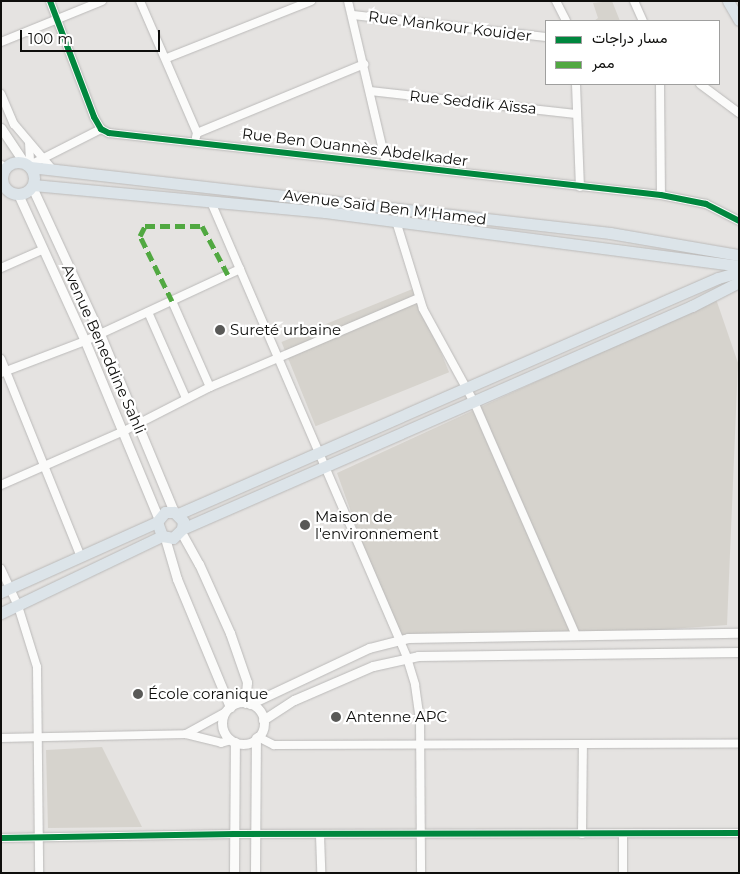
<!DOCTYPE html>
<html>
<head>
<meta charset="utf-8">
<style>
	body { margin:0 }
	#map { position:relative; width:740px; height:874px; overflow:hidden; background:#e5e3e1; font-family:Montserrat,Vazirmatn,sans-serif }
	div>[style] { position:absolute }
	.built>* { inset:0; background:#d6d3cd; transform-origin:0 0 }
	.roads { filter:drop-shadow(0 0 1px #bbbab9) drop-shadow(0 0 1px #bbbab9) }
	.minor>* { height:8px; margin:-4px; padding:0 4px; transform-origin:4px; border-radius:4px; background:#fbfbfa }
	.tertiary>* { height:9px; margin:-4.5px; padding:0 4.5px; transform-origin:4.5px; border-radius:4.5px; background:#fbfbfa }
	.tertiary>.ring { margin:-4.5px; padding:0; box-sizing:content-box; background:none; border:9px solid #fbfbfa; border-radius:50% }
	.primary>* { height:11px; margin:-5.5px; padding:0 5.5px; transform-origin:5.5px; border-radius:5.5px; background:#dce4e9 }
	.primary>.ring { margin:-5.5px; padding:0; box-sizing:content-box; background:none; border:11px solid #dce4e9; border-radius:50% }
	.quiet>* { height:5px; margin-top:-2.5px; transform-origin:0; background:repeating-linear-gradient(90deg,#51a841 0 10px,transparent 0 15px) }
	.cycleway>* { height:6px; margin:-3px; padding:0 3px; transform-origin:3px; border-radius:3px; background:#00873e }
	.dots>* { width:14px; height:14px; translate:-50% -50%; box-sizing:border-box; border:2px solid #fff; border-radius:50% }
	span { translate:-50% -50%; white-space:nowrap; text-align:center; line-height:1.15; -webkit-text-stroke:4.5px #fff; paint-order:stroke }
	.street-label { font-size:15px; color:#0e0e0c }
	.poi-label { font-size:15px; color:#0e0e0c }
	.left { translate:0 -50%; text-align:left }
	.frame { position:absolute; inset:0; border:2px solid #0e0e0c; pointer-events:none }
	.legend { position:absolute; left:545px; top:20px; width:175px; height:65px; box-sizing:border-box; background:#fff; border:1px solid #9f9f9e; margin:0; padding:6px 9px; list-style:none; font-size:15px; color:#0e0e0c }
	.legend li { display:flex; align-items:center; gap:10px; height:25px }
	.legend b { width:25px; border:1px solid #9f9f9e }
	.scale { position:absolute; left:20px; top:30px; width:140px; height:22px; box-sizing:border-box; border:2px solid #0e0e0c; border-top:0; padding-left:6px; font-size:15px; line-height:18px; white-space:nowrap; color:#0e0e0c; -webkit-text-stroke:4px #fff; paint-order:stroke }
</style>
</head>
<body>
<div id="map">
	<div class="built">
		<div style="clip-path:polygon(612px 1px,620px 21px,594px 21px,598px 18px,593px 3px)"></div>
		<div style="left:415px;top:288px;width:91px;height:144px;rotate:68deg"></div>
		<div style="clip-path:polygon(716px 299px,738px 363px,727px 625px,572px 636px,398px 642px,337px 473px)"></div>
		<div style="clip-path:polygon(102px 747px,142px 827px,48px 828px,46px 750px)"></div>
	</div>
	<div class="roads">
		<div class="minor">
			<div style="left:50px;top:1px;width:124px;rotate:69.2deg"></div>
			<div style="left:94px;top:117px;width:14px;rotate:60deg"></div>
			<div style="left:101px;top:129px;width:9px;rotate:27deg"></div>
			<div style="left:109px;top:133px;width:555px;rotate:6.41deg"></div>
			<div style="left:661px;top:195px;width:46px;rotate:11.3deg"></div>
			<div style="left:706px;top:204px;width:37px;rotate:27deg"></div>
			<div style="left:140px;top:1px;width:144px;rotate:66.6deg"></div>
			<div style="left:197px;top:133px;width:4px;rotate:104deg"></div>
			<div style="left:348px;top:1px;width:166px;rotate:76.8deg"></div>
			<div style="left:556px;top:1px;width:22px;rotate:63deg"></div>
			<div style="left:634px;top:1px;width:22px;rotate:66deg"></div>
			<div style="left:353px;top:15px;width:194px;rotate:6.5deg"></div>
			<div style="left:1px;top:42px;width:109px;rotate:-22.1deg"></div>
			<div style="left:167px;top:58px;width:155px;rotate:-21.6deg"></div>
			<div style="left:576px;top:84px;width:103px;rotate:87.8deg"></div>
			<div style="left:660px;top:84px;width:111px;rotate:89.5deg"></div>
			<div style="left:700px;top:84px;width:49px;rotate:36.6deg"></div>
			<div style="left:370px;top:91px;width:207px;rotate:6.4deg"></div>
			<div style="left:1px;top:94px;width:33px;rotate:67deg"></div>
			<div style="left:14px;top:124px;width:60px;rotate:49.7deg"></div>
			<div style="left:197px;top:133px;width:181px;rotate:-22.4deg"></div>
			<div style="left:27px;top:165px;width:5px;rotate:-53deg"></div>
			<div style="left:30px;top:161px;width:18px;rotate:-93deg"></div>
			<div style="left:28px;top:166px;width:82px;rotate:-26.9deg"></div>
			<div style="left:211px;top:202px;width:496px;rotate:66.7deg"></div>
			<div style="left:407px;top:658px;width:28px;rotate:73deg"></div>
			<div style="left:415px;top:685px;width:35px;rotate:82deg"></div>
			<div style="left:420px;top:720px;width:153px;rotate:89.6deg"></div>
			<div style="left:396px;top:221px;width:92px;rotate:72.9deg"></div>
			<div style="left:423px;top:309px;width:106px;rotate:61.3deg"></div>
			<div style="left:474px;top:402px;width:254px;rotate:66.4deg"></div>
			<div style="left:1px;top:268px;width:45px;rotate:-23.7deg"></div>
			<div style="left:172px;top:301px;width:94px;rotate:66.2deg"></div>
			<div style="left:148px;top:312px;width:94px;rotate:66.2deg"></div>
			<div style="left:1px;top:359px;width:211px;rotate:68deg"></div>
			<div style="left:1px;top:373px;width:90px;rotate:-20.9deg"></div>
			<div style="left:85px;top:341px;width:171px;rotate:-24.9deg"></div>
			<div style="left:1px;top:485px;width:132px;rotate:-23.7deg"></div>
			<div style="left:122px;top:432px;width:99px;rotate:-27.1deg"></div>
			<div style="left:210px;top:387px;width:227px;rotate:-23.1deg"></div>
			<div style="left:1px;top:569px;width:41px;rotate:65.3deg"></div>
			<div style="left:18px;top:606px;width:64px;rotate:72.7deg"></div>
			<div style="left:37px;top:667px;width:206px;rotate:89.4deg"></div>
			<div style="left:186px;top:734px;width:43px;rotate:-28.9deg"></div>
			<div style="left:258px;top:737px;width:18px;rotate:27deg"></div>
			<div style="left:274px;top:745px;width:465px;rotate:-0.2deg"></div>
			<div style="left:1px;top:738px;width:185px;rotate:-1.2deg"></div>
			<div style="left:186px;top:734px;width:36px;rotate:14deg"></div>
			<div style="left:221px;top:743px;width:10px;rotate:-17deg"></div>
			<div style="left:582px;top:834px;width:90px;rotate:-89.4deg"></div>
			<div style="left:320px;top:835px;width:38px;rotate:88deg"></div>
			<div style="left:1px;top:838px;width:233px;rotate:-1deg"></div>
			<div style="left:234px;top:834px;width:505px;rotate:-0.11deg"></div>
			<div style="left:623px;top:873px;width:38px;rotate:-90deg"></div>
		</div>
		<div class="tertiary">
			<div style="left:1px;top:128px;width:43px;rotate:56.3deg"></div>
			<div style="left:1px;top:165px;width:7px;rotate:63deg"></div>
			<div style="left:32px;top:187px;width:162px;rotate:65.2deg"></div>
			<div style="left:100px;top:334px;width:193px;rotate:67.4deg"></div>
			<div style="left:18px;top:194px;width:162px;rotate:65.5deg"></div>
			<div style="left:85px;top:341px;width:191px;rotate:67.5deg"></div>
			<div style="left:181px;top:532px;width:37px;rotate:61deg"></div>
			<div style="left:199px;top:564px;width:76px;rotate:65.8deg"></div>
			<div style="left:230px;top:633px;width:52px;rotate:70.9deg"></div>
			<div style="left:247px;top:682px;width:21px;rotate:95deg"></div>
			<div style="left:165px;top:538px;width:43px;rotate:73.7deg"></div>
			<div style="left:177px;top:579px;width:139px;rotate:67.5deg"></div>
			<div class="ring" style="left:222px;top:702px;width:33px;height:33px"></div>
			<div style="left:250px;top:704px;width:132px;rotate:-25.2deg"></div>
			<div style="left:369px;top:648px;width:40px;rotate:-14.4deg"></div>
			<div style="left:408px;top:638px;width:331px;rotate:-0.9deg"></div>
			<div style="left:263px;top:720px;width:37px;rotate:-33deg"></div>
			<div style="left:294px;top:700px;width:86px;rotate:-23.3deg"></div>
			<div style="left:373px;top:666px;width:46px;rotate:-12.5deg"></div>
			<div style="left:418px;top:656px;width:321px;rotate:-0.7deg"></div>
			<div style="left:234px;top:873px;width:131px;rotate:-89.6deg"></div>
			<div style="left:255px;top:873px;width:135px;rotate:-89.6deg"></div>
		</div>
		<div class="primary">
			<div style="left:728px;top:1px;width:22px;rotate:60deg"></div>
			<div class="ring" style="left:2px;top:162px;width:21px;height:21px"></div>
			<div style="left:30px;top:167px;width:584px;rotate:6.49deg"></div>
			<div style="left:610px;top:233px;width:131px;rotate:9.7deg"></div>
			<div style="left:33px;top:185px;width:293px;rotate:5.3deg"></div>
			<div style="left:325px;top:212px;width:418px;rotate:7.4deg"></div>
			<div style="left:178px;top:514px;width:589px;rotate:-23.61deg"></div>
			<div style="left:718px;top:278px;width:22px;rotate:-16deg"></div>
			<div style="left:182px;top:529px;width:8px;rotate:-83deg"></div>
			<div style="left:183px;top:521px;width:13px;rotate:-135deg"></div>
			<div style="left:174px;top:512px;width:9px;rotate:180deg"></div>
			<div style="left:165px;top:512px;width:13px;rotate:129deg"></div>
			<div style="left:157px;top:522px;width:15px;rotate:70deg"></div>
			<div style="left:162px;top:536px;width:11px;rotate:10deg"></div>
			<div style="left:173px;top:538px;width:13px;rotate:-45deg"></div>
			<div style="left:182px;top:529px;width:557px;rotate:-23.62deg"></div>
			<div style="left:692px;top:306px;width:53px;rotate:-27.1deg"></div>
			<div style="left:1px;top:592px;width:171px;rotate:-24.2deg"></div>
			<div style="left:1px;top:613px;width:178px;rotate:-25.6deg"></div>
		</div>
	</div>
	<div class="quiet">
		<div style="left:172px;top:301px;width:72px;rotate:-116.2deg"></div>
		<div style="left:140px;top:236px;width:11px;rotate:-63deg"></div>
		<div style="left:145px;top:226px;width:57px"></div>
		<div style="left:202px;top:226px;width:55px;rotate:62deg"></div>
	</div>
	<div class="cycleway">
		<div style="left:50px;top:1px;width:124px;rotate:69.2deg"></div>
		<div style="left:94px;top:117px;width:14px;rotate:60deg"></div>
		<div style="left:101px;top:129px;width:9px;rotate:27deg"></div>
		<div style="left:109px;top:133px;width:555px;rotate:6.41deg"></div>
		<div style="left:661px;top:195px;width:46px;rotate:11.3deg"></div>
		<div style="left:706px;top:204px;width:37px;rotate:27deg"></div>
		<div style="left:1px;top:838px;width:233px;rotate:-1deg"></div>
		<div style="left:234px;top:834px;width:505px;rotate:-0.11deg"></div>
	</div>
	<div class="dots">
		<div style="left:220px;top:330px;background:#595957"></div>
		<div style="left:305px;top:525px;background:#595957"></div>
		<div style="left:138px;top:694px;background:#595957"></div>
		<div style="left:336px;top:717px;background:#595957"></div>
	</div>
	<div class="street-label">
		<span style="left:450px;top:26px;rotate:7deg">Rue Mankour Kouider</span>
		<span style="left:473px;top:102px;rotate:6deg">Rue Seddik Aïssa</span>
		<span style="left:355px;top:147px;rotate:7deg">Rue Ben Ouannès Abdelkader</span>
		<span style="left:385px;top:207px;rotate:7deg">Avenue Saïd Ben M'Hamed</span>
		<span style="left:104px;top:349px;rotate:66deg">Avenue Beneddine Sahli</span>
	</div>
	<div class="poi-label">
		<span class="left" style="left:230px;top:330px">Sureté urbaine</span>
		<span class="left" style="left:315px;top:525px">Maison de<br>l'environnement</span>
		<span class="left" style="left:148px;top:694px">École coranique</span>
		<span class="left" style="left:346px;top:717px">Antenne APC</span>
	</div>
	<div class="frame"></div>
	<ul class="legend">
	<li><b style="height:6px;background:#00873e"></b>مسار دراجات</li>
	<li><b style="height:6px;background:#51a841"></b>ممر</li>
	</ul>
	<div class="scale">100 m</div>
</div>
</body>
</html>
